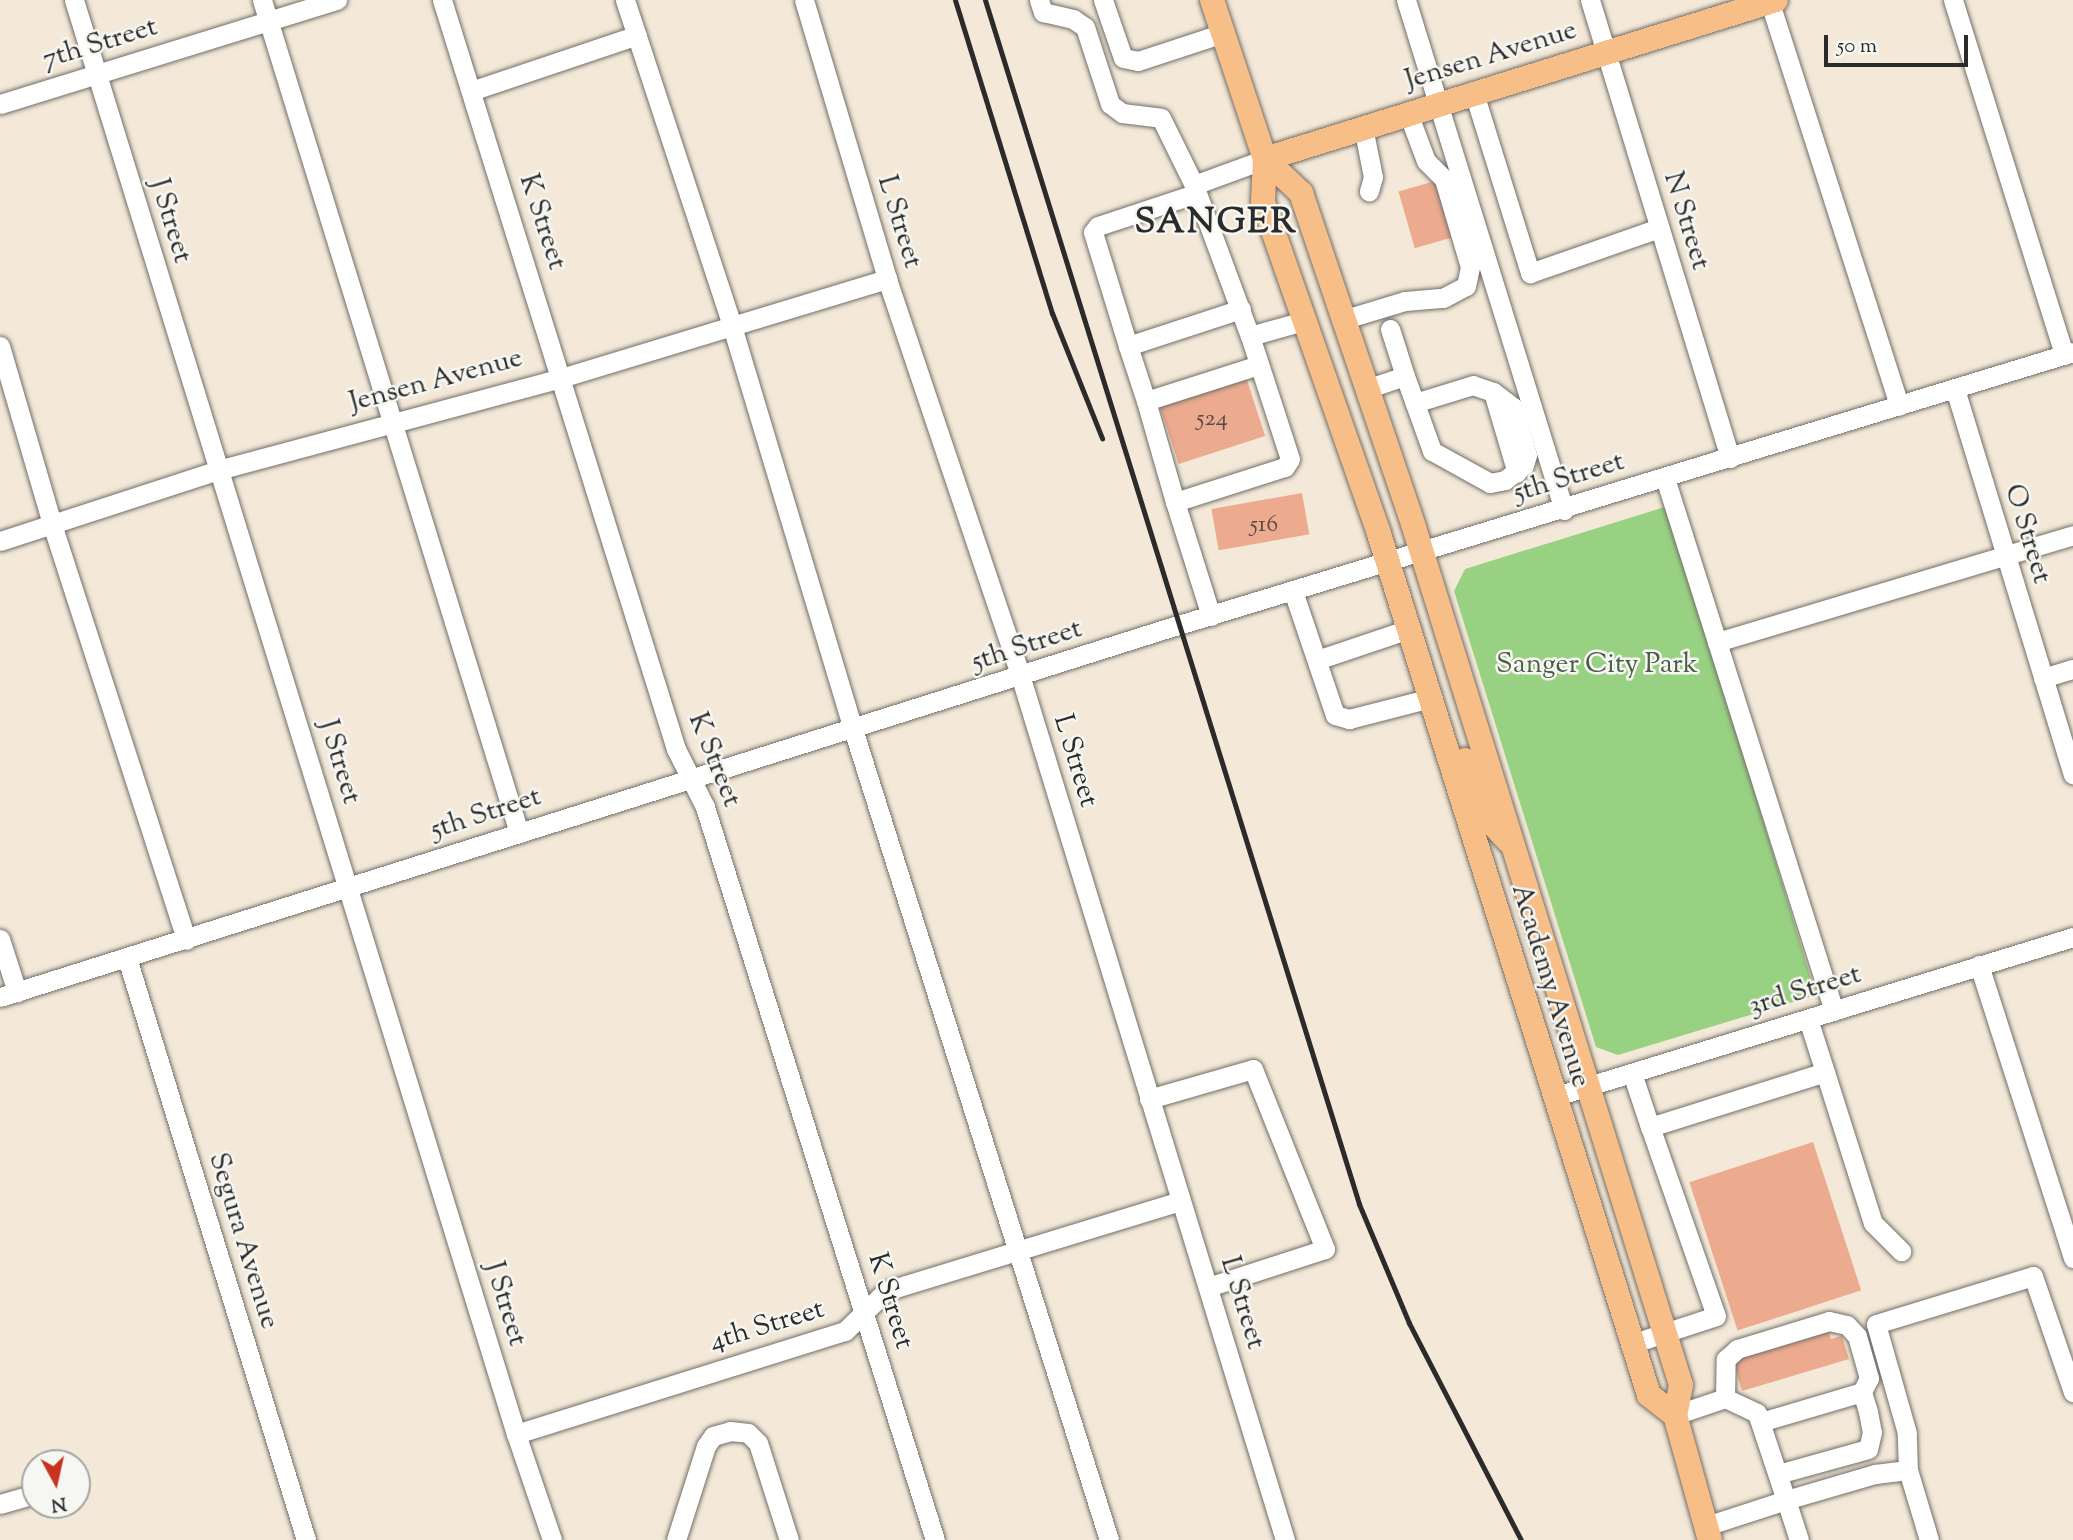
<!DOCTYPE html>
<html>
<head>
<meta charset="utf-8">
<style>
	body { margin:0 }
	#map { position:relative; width:2073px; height:1540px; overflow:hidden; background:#f4e9d8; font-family:"Sorts Mill Goudy",serif }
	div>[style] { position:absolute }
	.green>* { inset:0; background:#99d183 }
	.building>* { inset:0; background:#ecab8e; transform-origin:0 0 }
	.roads { filter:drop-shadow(0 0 2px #716e68) drop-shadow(0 0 2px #716e68) }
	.minor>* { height:19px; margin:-9.5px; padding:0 9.5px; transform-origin:9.5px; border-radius:9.5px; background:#fff }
	.major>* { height:24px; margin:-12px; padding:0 12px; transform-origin:12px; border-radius:12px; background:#f7be88 }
	.rail>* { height:5px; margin:-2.5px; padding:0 2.5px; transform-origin:2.5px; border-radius:2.5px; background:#2b2b2b }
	span { translate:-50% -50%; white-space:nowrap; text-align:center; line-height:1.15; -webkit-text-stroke:5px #f6f6f2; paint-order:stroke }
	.number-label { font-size:24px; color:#5b4b44 }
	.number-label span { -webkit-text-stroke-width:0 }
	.street-label { font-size:28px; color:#2b2b2b }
	.park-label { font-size:28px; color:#4c5d45 }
	.district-label { font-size:35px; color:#2b2b2b; font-weight:700; letter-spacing:2px }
	.north { position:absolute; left:21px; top:1449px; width:70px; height:70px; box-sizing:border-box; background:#f6f6f2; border:2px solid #a5a5a2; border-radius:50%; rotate:172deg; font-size:19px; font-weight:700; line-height:28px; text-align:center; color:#2b2b2b }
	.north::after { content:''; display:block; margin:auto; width:24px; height:32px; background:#c8321e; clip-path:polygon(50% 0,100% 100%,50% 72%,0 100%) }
	.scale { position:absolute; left:1824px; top:35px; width:144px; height:32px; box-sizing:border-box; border:4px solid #2b2b2b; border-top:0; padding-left:9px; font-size:21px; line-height:24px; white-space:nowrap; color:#2b2b2b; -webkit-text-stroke:5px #f6f6f2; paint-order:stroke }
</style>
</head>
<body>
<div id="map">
	<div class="green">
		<div style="clip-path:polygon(1668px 506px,1816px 995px,1618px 1055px,1596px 1047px,1454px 591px,1465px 569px)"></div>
	</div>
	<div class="building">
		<div style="left:1435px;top:181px;width:59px;height:38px;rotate:74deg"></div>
		<div style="left:1246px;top:377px;width:62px;height:91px;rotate:72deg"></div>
		<div style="left:1302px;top:493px;width:42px;height:92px;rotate:80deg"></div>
		<div style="left:1813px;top:1142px;width:156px;height:130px;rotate:72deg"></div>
		<div style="clip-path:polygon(1827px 1324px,1831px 1339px,1842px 1336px,1849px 1359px,1742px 1391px,1733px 1360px)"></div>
	</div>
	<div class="roads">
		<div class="minor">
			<div style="left:74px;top:0;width:1501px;rotate:72.87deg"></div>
			<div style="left:516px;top:1434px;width:112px;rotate:71.2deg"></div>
			<div style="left:262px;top:0;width:872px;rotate:72.85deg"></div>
			<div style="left:442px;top:0;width:785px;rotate:72.65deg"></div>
			<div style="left:676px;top:749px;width:65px;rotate:63.4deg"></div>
			<div style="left:705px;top:807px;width:768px;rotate:72.58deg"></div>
			<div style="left:625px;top:0;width:343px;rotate:71.8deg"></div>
			<div style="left:732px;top:326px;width:421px;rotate:73.3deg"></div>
			<div style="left:853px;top:729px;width:850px;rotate:72.48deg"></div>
			<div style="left:804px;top:0;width:291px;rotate:73.4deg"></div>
			<div style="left:887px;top:279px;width:421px;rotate:71.4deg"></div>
			<div style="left:1021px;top:678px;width:902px;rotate:72.97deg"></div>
			<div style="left:1039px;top:0;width:13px;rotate:72deg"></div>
			<div style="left:1043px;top:12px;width:31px;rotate:13deg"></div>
			<div style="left:1073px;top:19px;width:14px;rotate:34deg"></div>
			<div style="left:1085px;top:27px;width:81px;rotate:72deg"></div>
			<div style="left:1110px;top:104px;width:15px;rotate:37deg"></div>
			<div style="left:1122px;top:113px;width:39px;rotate:7deg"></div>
			<div style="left:1161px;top:118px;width:75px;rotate:63.8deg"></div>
			<div style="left:1194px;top:185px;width:76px;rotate:-20.1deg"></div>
			<div style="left:1103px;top:0;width:61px;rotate:71deg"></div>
			<div style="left:1123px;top:58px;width:15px;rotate:11deg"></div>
			<div style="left:1138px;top:61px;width:89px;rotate:-18.2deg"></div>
			<div style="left:1406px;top:0;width:534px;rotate:72.79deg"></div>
			<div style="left:1590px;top:0;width:479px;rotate:73deg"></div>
			<div style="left:1769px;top:0;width:426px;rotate:72.2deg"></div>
			<div style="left:1953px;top:0;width:372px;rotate:72.6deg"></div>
			<div style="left:471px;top:91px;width:175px;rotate:-18.6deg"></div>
			<div style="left:1474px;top:93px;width:189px;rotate:72.7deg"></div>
			<div style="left:1530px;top:273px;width:137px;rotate:-19.2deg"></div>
			<div style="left:0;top:104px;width:353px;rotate:-17.2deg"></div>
			<div style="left:1363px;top:127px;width:51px;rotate:78.7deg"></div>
			<div style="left:1373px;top:177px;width:15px;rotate:106deg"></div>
			<div style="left:1194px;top:185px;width:161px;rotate:69.7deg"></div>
			<div style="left:1241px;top:309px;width:119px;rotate:161.9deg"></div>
			<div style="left:1128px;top:346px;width:58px;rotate:71.9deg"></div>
			<div style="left:1146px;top:401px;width:119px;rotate:-17.7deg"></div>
			<div style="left:1342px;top:320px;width:66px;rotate:-16.8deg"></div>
			<div style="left:1405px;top:301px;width:38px;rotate:-5deg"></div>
			<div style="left:1443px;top:298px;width:26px;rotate:-28deg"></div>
			<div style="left:1466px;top:286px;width:19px;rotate:-78deg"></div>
			<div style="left:1470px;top:267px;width:92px;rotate:-106.5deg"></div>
			<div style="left:1444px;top:179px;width:25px;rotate:-135deg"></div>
			<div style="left:1426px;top:161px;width:51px;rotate:-110.6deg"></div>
			<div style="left:1390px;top:329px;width:49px;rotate:72.3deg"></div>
			<div style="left:0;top:346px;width:185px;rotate:73.7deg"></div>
			<div style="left:52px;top:524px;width:437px;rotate:72.1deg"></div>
			<div style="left:1128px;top:346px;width:119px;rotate:-107.1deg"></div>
			<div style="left:1093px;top:232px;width:8px;rotate:-50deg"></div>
			<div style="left:1098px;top:226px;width:104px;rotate:-18.4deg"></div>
			<div style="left:1366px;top:389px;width:41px;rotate:-18.4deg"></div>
			<div style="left:1405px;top:376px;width:80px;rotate:70.2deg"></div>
			<div style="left:1432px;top:451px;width:66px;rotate:28.9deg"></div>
			<div style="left:1490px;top:483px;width:15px;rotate:-11deg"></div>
			<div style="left:1505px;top:480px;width:24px;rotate:-38deg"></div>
			<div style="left:1524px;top:465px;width:10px;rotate:-73deg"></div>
			<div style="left:1527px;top:455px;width:50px;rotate:-106.3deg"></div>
			<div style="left:1513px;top:407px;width:25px;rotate:-143deg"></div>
			<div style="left:1493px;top:392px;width:21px;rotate:-161deg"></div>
			<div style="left:1473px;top:385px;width:61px;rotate:162.8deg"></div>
			<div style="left:1955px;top:389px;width:403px;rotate:73deg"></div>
			<div style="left:1493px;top:392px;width:84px;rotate:73.5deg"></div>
			<div style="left:1146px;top:401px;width:105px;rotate:74deg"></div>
			<div style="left:1665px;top:478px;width:559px;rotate:72.41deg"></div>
			<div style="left:0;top:541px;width:229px;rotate:-18deg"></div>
			<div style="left:218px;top:470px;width:355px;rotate:-15deg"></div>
			<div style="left:561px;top:378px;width:341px;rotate:-16.9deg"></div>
			<div style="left:1293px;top:591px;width:131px;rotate:71.3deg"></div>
			<div style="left:1335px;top:715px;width:15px;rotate:16deg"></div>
			<div style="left:1349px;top:719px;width:85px;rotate:-14.4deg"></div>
			<div style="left:1211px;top:616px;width:120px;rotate:-107.5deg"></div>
			<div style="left:1175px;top:502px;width:115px;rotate:-17.7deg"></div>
			<div style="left:1285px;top:467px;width:9px;rotate:-58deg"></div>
			<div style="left:1290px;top:459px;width:129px;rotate:-108deg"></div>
			<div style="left:1250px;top:336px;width:55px;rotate:-15.8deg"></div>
			<div style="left:1717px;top:642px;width:372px;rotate:-16.7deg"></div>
			<div style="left:1317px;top:660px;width:97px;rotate:-18.6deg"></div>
			<div style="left:2043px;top:678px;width:31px;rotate:-17deg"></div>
			<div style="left:0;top:939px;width:56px;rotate:72.2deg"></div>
			<div style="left:127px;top:958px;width:609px;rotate:72.9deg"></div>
			<div style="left:1979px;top:965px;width:308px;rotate:72.2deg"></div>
			<div style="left:0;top:997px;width:1219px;rotate:-17.53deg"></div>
			<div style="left:1162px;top:630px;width:952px;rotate:-16.97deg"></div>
			<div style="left:1808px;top:1019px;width:56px;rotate:72.2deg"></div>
			<div style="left:1632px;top:1073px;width:57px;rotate:71.6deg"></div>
			<div style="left:1553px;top:1097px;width:544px;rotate:-17.1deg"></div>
			<div style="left:1149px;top:1099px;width:108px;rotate:-16.1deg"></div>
			<div style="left:1253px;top:1069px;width:194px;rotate:68.2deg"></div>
			<div style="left:1325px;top:1249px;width:123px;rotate:162deg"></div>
			<div style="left:1634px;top:1343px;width:86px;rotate:-18.2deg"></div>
			<div style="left:1716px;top:1316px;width:200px;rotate:-109.2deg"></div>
			<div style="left:1650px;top:1127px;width:183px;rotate:-17.4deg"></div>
			<div style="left:1825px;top:1072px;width:158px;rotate:72.4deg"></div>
			<div style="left:1873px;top:1223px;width:40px;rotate:45deg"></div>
			<div style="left:1725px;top:1398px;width:39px;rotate:-89deg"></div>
			<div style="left:1726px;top:1359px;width:15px;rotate:-42deg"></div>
			<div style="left:1737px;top:1349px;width:96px;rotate:-16.9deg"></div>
			<div style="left:1829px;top:1321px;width:18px;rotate:13deg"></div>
			<div style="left:1847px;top:1325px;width:15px;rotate:48deg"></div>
			<div style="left:1857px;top:1336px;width:44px;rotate:74.1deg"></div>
			<div style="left:1869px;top:1378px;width:16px;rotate:117deg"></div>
			<div style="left:1675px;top:1415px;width:53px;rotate:-18.8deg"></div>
			<div style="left:1725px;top:1398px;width:35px;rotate:25deg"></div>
			<div style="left:1757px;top:1413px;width:92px;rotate:71.6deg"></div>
			<div style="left:1786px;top:1500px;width:84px;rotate:162deg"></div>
			<div style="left:1764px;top:1421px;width:102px;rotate:-16.5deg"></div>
			<div style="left:1862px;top:1392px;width:21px;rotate:73deg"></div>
			<div style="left:1868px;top:1412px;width:20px;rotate:79deg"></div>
			<div style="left:1872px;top:1432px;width:17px;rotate:103deg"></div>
			<div style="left:1868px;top:1449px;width:93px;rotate:164.5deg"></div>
			<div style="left:516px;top:1434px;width:345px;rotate:-17.4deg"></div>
			<div style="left:845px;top:1331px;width:57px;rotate:-44.3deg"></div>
			<div style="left:886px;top:1291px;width:308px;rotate:-17deg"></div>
			<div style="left:0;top:1504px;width:36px;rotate:-16deg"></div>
			<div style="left:676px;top:1540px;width:99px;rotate:-72.3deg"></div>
			<div style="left:706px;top:1446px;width:12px;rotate:-55deg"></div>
			<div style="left:713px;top:1436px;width:18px;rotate:-16deg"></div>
			<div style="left:730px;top:1431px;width:18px;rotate:6deg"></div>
			<div style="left:748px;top:1433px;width:14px;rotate:45deg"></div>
			<div style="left:758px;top:1443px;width:102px;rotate:72.3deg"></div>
			<div style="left:1799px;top:1540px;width:42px;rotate:-108deg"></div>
			<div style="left:1786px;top:1500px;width:93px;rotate:-16.3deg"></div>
			<div style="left:1875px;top:1474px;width:33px;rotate:-7deg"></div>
			<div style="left:1929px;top:1540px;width:73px;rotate:-106.7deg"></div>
			<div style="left:1908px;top:1470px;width:37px;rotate:-92deg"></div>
			<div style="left:1907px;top:1433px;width:113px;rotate:-105.9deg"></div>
			<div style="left:1876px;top:1324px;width:164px;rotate:-17deg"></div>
			<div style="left:2033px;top:1276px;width:123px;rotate:71deg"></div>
		</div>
		<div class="major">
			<div style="left:1212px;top:0;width:168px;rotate:71.6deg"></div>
			<div style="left:1265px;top:159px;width:43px;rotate:92.7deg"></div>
			<div style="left:1263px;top:202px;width:352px;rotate:70.7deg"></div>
			<div style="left:1379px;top:534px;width:902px;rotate:72.59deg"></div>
			<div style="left:1649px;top:1395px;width:33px;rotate:38deg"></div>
			<div style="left:1265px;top:159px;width:50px;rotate:43.4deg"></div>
			<div style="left:1301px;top:193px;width:349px;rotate:71.3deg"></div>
			<div style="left:1413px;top:524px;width:902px;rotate:72.71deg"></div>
			<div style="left:1681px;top:1385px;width:31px;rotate:101deg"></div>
			<div style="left:1675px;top:1415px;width:130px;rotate:74.4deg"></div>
			<div style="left:1265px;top:159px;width:535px;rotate:-17.28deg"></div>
			<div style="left:1465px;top:760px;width:59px;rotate:70.3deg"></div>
			<div style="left:1485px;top:816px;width:34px;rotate:47deg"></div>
		</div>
	</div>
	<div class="rail">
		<div style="left:955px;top:0;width:328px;rotate:72.8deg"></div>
		<div style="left:1052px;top:313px;width:135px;rotate:68.2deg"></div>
		<div style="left:985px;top:0;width:1261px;rotate:72.74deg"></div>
		<div style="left:1359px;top:1204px;width:129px;rotate:67.2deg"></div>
		<div style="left:1409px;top:1323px;width:244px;rotate:62.7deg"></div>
	</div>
	<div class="number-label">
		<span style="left:1212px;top:420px">524</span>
		<span style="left:1264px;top:526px">516</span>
	</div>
	<div class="street-label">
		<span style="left:100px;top:44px;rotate:-17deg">7th Street</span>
		<span style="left:1491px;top:56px;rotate:-17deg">Jensen Avenue</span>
		<span style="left:170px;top:221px;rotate:73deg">J Street</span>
		<span style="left:1686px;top:221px;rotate:73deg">N Street</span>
		<span style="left:542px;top:222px;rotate:72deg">K Street</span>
		<span style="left:899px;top:222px;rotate:73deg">L Street</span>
		<span style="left:436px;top:381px;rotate:-15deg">Jensen Avenue</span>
		<span style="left:1569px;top:478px;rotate:-17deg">5th Street</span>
		<span style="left:2027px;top:534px;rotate:73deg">O Street</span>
		<span style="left:1027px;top:646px;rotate:-18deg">5th Street</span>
		<span style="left:714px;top:760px;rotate:68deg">K Street</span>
		<span style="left:1075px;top:761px;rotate:73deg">L Street</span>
		<span style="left:339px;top:762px;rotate:73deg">J Street</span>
		<span style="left:486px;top:814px;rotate:-18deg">5th Street</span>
		<span style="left:1550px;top:986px;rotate:73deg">Academy Avenue</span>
		<span style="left:1805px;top:991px;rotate:-17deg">3rd Street</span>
		<span style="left:243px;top:1241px;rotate:73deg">Segura Avenue</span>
		<span style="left:890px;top:1301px;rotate:73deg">K Street</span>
		<span style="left:1242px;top:1303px;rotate:73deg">L Street</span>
		<span style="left:505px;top:1304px;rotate:73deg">J Street</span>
		<span style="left:767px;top:1326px;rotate:-17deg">4th Street</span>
	</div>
	<div class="park-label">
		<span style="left:1597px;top:665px">Sanger City Park</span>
	</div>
	<div class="district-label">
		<span style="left:1216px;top:224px">SANGER</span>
	</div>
	<div class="north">N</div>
	<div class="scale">50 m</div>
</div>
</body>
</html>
